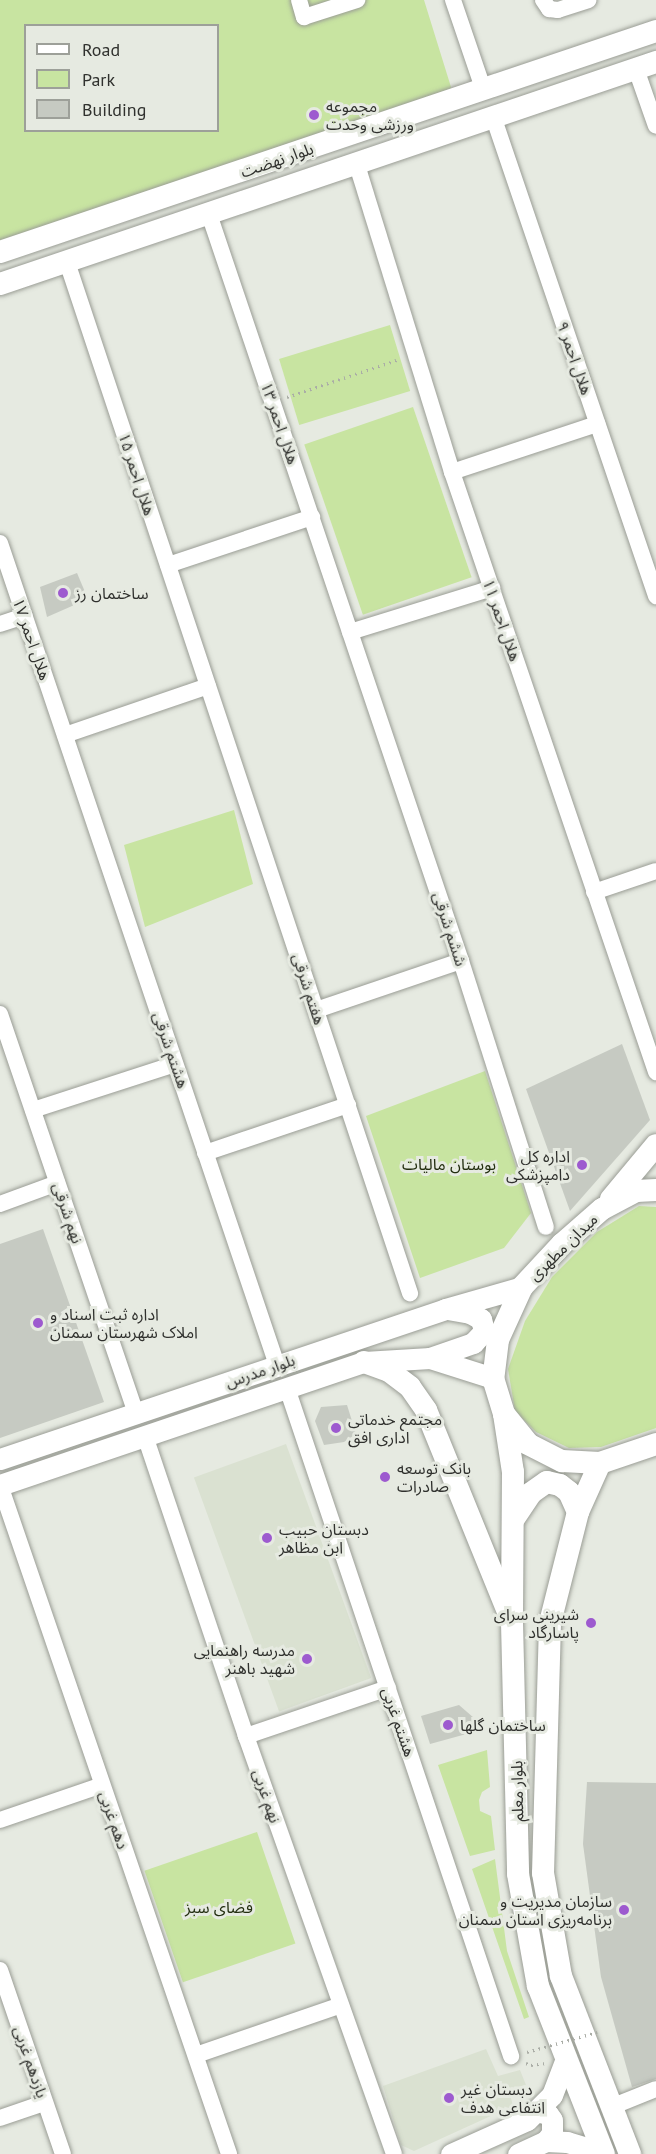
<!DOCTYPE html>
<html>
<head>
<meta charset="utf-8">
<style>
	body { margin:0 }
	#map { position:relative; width:656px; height:2154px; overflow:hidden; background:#e6eae1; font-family:"PT Sans","Noto Sans Arabic",sans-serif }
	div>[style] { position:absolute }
	.built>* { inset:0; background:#dae1d1; transform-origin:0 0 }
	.green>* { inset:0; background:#c8e4a1; transform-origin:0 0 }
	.building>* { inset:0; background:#c6cac2 }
	.path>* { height:3px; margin-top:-1.5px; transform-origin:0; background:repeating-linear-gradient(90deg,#aaada6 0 1.5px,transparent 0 6px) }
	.roads { filter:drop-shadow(0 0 2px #9a9d95) drop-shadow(0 0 2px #9a9d95) }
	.minor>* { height:16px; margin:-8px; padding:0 8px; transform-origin:8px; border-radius:8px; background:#fff }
	.tertiary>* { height:21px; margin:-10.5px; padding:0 10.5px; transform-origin:10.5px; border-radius:10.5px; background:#fff }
	.secondary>* { height:22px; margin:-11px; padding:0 11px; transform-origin:11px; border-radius:11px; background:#fff }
	.path-bridge>* { height:3px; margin-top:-1.5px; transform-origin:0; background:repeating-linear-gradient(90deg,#aaada6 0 1.5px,transparent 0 6px) }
	.dots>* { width:16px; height:16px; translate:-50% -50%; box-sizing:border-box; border:3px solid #e6eae1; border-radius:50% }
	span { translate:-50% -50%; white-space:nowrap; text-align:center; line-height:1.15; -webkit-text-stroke:6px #e6eae1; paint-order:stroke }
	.poi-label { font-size:16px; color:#30312e }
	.left { translate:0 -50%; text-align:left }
	.right { translate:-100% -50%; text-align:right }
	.street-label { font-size:16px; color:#30312e }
	.park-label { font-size:16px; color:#232e10 }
	.legend { position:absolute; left:24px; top:24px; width:195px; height:108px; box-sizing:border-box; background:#e6eae1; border:2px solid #9da099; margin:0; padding:8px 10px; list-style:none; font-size:18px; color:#30312e }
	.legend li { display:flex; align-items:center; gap:12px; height:30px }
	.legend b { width:30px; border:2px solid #9da099 }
</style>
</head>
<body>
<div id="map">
	<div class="built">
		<div style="left:286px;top:1444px;width:249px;height:98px;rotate:70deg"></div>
		<div style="clip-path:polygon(486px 2049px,498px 2076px,520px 2070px,526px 2085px,509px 2090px,513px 2106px,414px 2151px,401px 2145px,383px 2086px)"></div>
	</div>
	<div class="green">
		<div style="clip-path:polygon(evenodd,0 0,424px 0,455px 100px,0 252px,0 0,26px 26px,218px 26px,218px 130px,26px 130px,26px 26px)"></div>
		<div style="left:390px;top:325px;width:69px;height:116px;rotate:73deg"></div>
		<div style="left:413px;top:407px;width:180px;height:115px;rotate:71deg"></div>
		<div style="clip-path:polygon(234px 810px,253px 884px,145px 927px,124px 845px)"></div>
		<div style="clip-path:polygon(485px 1071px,531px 1213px,504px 1248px,420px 1278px,366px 1116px)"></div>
		<div style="clip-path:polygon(639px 1206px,656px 1207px,656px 1428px,601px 1447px,569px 1448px,536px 1432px,515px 1411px,508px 1369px,525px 1321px,552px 1277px,597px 1232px)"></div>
		<div style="clip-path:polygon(487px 1750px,490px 1787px,482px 1792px,479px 1800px,480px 1811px,491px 1816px,495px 1850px,470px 1856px,438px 1765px)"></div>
		<div style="left:257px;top:1832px;width:118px;height:119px;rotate:71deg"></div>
		<div style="clip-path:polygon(495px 1859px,507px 1951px,529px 2017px,524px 2019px,472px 1869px)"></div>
	</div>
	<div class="building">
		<div style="clip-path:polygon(77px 573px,88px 599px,47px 617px,40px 587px)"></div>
		<div style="clip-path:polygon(622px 1044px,650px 1120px,570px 1211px,526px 1089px)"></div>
		<div style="clip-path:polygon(43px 1229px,104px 1402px,0 1438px,0 1244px)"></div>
		<div style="clip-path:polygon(347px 1405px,356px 1434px,344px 1442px,324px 1445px,315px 1421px,321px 1407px)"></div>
		<div style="clip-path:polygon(459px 1705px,474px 1718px,470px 1733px,430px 1744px,421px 1716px)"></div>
		<div style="clip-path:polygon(587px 1782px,656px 1783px,656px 2079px,632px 2087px,601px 1977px,583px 1844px)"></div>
	</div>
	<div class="path">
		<div style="left:287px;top:397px;width:119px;rotate:-18.6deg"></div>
		<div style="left:526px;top:2063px;width:5px;rotate:22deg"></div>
		<div style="left:531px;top:2065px;width:15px;rotate:-8deg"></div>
	</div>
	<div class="roads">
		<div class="minor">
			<div style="left:299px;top:0;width:18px;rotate:74deg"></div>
			<div style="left:304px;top:17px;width:56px;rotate:-17.8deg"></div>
			<div style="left:453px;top:0;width:96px;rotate:71.2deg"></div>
			<div style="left:543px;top:0;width:11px;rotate:56deg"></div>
			<div style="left:549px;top:9px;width:9px;rotate:6deg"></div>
			<div style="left:558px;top:10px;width:32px;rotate:-18deg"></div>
			<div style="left:636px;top:69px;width:60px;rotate:70.7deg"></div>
			<div style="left:494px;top:119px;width:504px;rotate:71.24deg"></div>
			<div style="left:357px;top:165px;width:321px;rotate:72.8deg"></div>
			<div style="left:452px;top:472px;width:634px;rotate:71.22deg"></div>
			<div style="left:209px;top:214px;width:788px;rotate:71.36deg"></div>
			<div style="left:461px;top:961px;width:279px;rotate:72.3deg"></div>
			<div style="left:67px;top:262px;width:1087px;rotate:71.6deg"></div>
			<div style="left:452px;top:472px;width:153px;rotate:-18.3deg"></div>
			<div style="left:0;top:543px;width:867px;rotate:71.38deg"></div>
			<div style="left:168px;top:565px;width:152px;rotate:-18.4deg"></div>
			<div style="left:0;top:624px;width:26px;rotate:-18deg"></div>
			<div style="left:350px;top:632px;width:149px;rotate:-17.2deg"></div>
			<div style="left:65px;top:735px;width:151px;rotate:-18.9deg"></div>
			<div style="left:594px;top:892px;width:65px;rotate:-18.7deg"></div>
			<div style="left:316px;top:1010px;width:153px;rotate:-18.7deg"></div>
			<div style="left:0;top:1014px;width:422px;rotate:71.2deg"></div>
			<div style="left:33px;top:1110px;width:149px;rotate:-17.9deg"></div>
			<div style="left:205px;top:1153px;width:151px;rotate:-18.6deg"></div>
			<div style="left:0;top:1204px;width:61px;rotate:-20.2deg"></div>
			<div style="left:287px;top:1388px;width:705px;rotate:71.46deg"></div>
			<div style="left:145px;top:1436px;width:317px;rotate:71.4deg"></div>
			<div style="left:246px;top:1736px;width:443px;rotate:70.5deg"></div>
			<div style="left:0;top:1485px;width:707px;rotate:71.1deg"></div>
			<div style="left:246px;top:1736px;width:150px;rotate:-18.7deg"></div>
			<div style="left:0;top:1820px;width:108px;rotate:-18.9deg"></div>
			<div style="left:0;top:1970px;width:194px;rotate:71.1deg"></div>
			<div style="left:196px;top:2055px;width:153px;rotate:-19deg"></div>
			<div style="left:611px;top:2107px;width:48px;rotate:-21.8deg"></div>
			<div style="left:0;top:2118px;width:46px;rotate:-18.8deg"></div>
		</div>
		<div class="tertiary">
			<div style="left:430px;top:1358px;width:46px;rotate:-19.2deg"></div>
			<div style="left:473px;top:1343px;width:16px;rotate:-47deg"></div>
			<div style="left:484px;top:1331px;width:12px;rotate:-104deg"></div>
			<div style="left:481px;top:1319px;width:13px;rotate:-151deg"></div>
			<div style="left:470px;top:1313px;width:23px;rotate:-170deg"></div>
			<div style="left:0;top:1459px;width:470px;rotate:-18.6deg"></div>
			<div style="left:445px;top:1309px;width:80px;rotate:-15.9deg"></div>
			<div style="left:0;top:1485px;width:384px;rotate:-18.7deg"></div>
			<div style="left:364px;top:1362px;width:66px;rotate:-3.5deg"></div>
			<div style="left:430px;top:1358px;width:66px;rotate:17.6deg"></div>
			<div style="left:536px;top:2111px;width:12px;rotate:14deg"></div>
			<div style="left:548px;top:2114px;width:7px;rotate:56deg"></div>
			<div style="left:552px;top:2120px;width:13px;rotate:90deg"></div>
			<div style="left:552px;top:2133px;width:10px;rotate:127deg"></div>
			<div style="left:451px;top:2154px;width:83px;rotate:-24.1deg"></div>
			<div style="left:527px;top:2120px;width:35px;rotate:-45deg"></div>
			<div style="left:552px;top:2095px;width:39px;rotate:-69deg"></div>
			<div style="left:518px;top:2154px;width:31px;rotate:-25deg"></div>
			<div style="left:546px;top:2141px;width:21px;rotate:3deg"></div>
			<div style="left:567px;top:2142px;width:38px;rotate:17deg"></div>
		</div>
		<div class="secondary">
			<div style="left:0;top:252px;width:692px;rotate:-18.62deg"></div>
			<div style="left:0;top:284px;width:693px;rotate:-18.7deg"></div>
			<div style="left:656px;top:1190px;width:20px;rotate:177deg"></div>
			<div style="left:636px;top:1191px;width:38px;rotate:152deg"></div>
			<div style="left:602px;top:1209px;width:53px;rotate:138.8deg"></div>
			<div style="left:562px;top:1244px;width:59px;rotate:132.9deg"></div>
			<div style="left:522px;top:1287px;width:58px;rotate:114.4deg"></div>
			<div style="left:498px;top:1340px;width:38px;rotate:97deg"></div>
			<div style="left:493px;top:1378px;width:38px;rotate:73deg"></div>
			<div style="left:504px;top:1414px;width:38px;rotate:51deg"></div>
			<div style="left:528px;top:1444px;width:38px;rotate:27deg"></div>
			<div style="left:562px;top:1461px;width:38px;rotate:3deg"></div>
			<div style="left:600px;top:1463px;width:59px;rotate:-18.7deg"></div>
			<div style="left:611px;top:1199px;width:70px;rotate:-50.2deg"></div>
			<div style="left:364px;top:1362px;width:27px;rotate:20deg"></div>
			<div style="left:389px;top:1371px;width:26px;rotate:37deg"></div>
			<div style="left:410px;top:1387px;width:28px;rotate:55deg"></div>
			<div style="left:426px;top:1410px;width:218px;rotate:67.9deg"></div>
			<div style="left:504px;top:1414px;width:59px;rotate:81.2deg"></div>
			<div style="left:513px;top:1472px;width:151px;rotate:90.4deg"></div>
			<div style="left:512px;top:1623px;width:251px;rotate:88.6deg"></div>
			<div style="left:518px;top:1874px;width:114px;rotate:79.9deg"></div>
			<div style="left:538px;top:1986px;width:180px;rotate:68.6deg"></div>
			<div style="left:600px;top:1463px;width:54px;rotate:114.2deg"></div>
			<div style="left:578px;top:1512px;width:114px;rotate:104.2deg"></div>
			<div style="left:550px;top:1623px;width:250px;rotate:91.6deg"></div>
			<div style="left:543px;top:1873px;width:105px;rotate:80.1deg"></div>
			<div style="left:561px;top:1976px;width:191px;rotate:68.8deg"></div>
			<div style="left:513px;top:1520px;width:32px;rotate:-56deg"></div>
			<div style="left:531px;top:1493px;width:19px;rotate:-35deg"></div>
			<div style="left:547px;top:1482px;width:13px;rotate:13deg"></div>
			<div style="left:560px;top:1485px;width:11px;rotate:38deg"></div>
			<div style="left:569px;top:1492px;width:22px;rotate:66deg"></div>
		</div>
	</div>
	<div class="path-bridge">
		<div style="left:527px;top:2052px;width:73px;rotate:-15.9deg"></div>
	</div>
	<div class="dots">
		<div style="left:314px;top:115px;background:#9d5acf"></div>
		<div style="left:63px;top:593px;background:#9d5acf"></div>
		<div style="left:582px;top:1165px;background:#9d5acf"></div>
		<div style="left:38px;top:1323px;background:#9d5acf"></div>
		<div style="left:336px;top:1428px;background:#9d5acf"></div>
		<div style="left:385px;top:1477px;background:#9d5acf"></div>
		<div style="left:267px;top:1538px;background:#9d5acf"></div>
		<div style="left:591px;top:1623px;background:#9d5acf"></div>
		<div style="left:307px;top:1659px;background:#9d5acf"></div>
		<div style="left:448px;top:1725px;background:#9d5acf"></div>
		<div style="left:624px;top:1910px;background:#9d5acf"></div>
		<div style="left:449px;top:2098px;background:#9d5acf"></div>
	</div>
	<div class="poi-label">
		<span class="left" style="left:326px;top:115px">مجموعه<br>ورزشی وحدت</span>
		<span class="left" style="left:75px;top:593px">ساختمان رز</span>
		<span class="right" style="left:570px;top:1165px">اداره کل<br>دامپزشکی</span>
		<span class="left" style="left:50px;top:1323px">اداره ثبت اسناد و<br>املاک شهرستان سمنان</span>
		<span class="left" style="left:348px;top:1428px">مجتمع خدماتی<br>اداری افق</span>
		<span class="left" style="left:397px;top:1477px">بانک توسعه<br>صادرات</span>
		<span class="left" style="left:279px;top:1538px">دبستان حبیب<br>ابن مظاهر</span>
		<span class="right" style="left:579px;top:1623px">شیرینی سرای<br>پاسارگاد</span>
		<span class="right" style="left:295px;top:1659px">مدرسه راهنمایی<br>شهید باهنر</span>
		<span class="left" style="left:460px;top:1725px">ساختمان گلها</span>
		<span class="right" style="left:612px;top:1910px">سازمان مدیریت و<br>برنامه‌ریزی استان سمنان</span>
		<span class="left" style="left:461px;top:2098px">دبستان غیر<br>انتفاعی هدف</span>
	</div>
	<div class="street-label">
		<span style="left:277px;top:160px;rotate:-19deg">بلوار نهضت</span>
		<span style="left:575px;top:358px;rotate:71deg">هلال احمر ۹</span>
		<span style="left:280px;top:423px;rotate:71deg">هلال احمر ۱۳</span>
		<span style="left:137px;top:474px;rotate:72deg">هلال احمر ۱۵</span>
		<span style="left:502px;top:620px;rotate:71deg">هلال احمر ۱۱</span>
		<span style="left:32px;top:639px;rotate:71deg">هلال احمر ۱۷</span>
		<span style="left:450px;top:929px;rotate:72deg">ششم شرقی</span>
		<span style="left:309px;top:989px;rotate:72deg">هفتم شرقی</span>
		<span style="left:171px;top:1050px;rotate:71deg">هشتم شرقی</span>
		<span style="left:68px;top:1213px;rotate:71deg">نهم شرقی</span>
		<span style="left:563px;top:1247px;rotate:-44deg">میدان مطهری</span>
		<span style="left:260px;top:1371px;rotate:-19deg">بلوار مدرس</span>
		<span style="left:399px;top:1722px;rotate:71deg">هشتم غربی</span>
		<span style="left:517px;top:1791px;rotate:-91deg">بلوار معلم</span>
		<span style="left:267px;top:1796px;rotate:71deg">نهم غربی</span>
		<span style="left:114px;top:1820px;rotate:71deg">دهم غربی</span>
		<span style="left:31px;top:2062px;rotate:71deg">یازدهم غربی</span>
	</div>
	<div class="park-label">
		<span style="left:449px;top:1164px">بوستان مالیات</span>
		<span style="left:219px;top:1907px">فضای سبز</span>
	</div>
	<ul class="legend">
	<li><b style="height:8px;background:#fff"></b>Road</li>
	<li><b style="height:16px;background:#c8e4a1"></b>Park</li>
	<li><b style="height:16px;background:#c6cac2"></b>Building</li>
	</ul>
</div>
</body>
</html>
